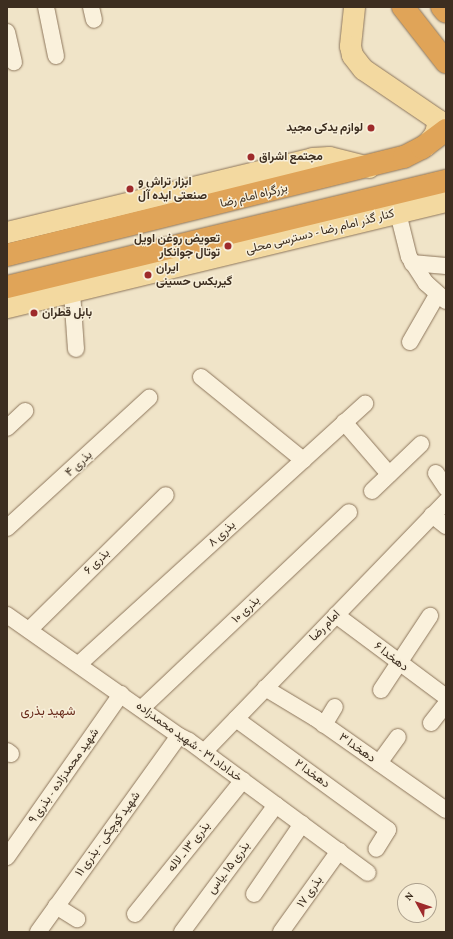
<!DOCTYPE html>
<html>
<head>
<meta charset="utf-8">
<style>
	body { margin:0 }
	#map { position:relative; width:453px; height:939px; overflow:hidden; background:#f0e4c8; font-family:"Crimson Pro",Vazirmatn,serif }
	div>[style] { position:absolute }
	.roads { filter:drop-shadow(0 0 1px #8d765c) drop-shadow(0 0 1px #8d765c) }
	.minor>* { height:16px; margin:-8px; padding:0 8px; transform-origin:8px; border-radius:8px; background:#faf1dc }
	.major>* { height:21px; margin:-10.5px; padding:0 10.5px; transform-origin:10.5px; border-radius:10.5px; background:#f3d9a0 }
	.highway>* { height:22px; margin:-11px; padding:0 11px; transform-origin:11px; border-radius:11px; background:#e0a458 }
	.dots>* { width:11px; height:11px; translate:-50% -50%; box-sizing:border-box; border:2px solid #f7eed8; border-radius:50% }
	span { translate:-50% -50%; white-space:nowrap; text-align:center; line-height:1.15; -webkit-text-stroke:3px #f7eed8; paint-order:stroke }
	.poi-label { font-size:12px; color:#3d2e20; font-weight:700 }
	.right { translate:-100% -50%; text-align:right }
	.left { translate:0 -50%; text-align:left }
	.street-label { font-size:12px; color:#3d2e20 }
	.neighbourhood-label { font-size:13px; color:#6b2e1e }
	.frame { position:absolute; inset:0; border:8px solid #3d2e20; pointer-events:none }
	.north { position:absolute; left:397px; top:883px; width:40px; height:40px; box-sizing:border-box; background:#f7eed8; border:1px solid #ada18e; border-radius:50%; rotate:310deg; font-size:11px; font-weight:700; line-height:16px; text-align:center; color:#3d2e20 }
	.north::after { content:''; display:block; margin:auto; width:14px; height:18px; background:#9e2a2b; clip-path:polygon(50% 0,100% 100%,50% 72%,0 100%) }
</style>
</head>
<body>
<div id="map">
	<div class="roads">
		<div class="minor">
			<div style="left:46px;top:7px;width:50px;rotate:78.5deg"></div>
			<div style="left:91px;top:7px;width:13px;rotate:77deg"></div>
			<div style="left:7px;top:32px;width:31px;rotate:77deg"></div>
			<div style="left:398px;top:213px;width:45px;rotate:76deg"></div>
			<div style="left:409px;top:257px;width:31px;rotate:57deg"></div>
			<div style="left:426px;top:283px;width:27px;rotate:42deg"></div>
			<div style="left:412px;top:263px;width:34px;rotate:5deg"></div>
			<div style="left:72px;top:292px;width:57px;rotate:86deg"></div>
			<div style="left:410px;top:342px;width:54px;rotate:-60.1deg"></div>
			<div style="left:201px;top:377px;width:132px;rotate:39.1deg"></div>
			<div style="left:344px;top:422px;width:69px;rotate:49.1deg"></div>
			<div style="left:7px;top:428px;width:25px;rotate:-43deg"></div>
			<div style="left:436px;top:473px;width:18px;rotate:56deg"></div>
			<div style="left:372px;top:491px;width:68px;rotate:-43.8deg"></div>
			<div style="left:432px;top:515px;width:18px;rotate:38deg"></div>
			<div style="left:7px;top:528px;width:193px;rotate:-42.5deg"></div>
			<div style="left:7px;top:615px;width:210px;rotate:35.1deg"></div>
			<div style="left:179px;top:736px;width:11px;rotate:27deg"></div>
			<div style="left:189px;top:741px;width:222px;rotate:36.4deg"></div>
			<div style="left:336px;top:615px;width:137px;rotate:36.7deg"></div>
			<div style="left:29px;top:630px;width:192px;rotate:-44.6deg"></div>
			<div style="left:79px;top:664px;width:387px;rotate:-42.3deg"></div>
			<div style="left:265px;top:688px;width:58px;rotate:31deg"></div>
			<div style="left:315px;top:718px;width:160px;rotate:35.1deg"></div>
			<div style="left:381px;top:690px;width:89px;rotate:-56.5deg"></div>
			<div style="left:142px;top:708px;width:285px;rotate:-43.4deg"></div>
			<div style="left:236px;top:719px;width:188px;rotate:36.1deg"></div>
			<div style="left:388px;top:830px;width:22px;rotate:122deg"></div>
			<div style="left:431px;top:723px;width:24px;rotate:-52deg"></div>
			<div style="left:324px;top:725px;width:21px;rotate:-59deg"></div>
			<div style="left:7px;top:751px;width:5px;rotate:37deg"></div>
			<div style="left:204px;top:752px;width:349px;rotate:-46deg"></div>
			<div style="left:379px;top:763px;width:32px;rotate:-54deg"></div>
			<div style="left:7px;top:857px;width:199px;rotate:-55deg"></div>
			<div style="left:254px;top:894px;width:85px;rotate:-55.6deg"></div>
			<div style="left:56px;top:906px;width:25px;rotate:32deg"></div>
			<div style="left:135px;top:914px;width:172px;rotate:-51.1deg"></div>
			<div style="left:38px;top:932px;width:241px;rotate:-54.3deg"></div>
			<div style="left:182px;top:932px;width:158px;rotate:-53.5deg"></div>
			<div style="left:281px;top:932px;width:100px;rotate:-54.4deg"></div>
		</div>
		<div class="major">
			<div style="left:354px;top:7px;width:39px;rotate:96deg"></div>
			<div style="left:350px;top:46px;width:9px;rotate:77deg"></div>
			<div style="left:352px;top:55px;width:18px;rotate:52deg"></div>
			<div style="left:363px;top:69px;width:91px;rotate:34.2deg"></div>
			<div style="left:438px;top:120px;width:13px;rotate:103deg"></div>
			<div style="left:435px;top:133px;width:15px;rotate:127deg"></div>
			<div style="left:7px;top:232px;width:314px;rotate:-13.6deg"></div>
			<div style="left:312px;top:158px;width:17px;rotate:-3deg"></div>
			<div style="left:329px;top:157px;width:41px;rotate:14deg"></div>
			<div style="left:7px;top:307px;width:452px;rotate:-13.6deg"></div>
		</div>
		<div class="highway">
			<div style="left:403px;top:7px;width:70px;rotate:52deg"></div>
			<div style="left:442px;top:7px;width:6px;rotate:51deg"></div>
			<div style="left:7px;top:255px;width:409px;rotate:-13.9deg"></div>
			<div style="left:404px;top:157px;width:20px;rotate:-27deg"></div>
			<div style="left:422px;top:148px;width:30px;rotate:-37deg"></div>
			<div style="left:7px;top:287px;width:452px;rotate:-13.6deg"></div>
		</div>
	</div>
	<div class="dots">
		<div style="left:371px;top:128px;background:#9e2a2b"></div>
		<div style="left:251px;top:157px;background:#9e2a2b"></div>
		<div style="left:130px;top:189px;background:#9e2a2b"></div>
		<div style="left:228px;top:246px;background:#9e2a2b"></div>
		<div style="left:148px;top:275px;background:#9e2a2b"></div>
		<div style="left:34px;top:313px;background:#9e2a2b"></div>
	</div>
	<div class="poi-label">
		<span class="right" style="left:363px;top:128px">لوازم یدکی مجید</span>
		<span class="left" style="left:259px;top:157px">مجتمع اشراق</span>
		<span class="left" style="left:138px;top:189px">ابزار تراش و<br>صنعتی ایده آل</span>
		<span class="right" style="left:220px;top:246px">تعویض روغن اویل<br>توتال جوانکار</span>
		<span class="left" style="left:156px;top:275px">ایران<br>گیربکس حسینی</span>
		<span class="left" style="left:42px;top:313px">بابل قطران</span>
	</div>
	<div class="street-label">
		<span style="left:254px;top:196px;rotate:-14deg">بزرگراه امام رضا</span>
		<span style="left:320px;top:232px;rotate:-14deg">کنار گذر امام رضا - دسترسی محلی</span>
		<span style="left:79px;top:464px;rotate:-43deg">بذری ۴</span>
		<span style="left:222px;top:534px;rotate:-42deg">بذری ۸</span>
		<span style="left:97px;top:562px;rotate:-44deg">بذری ۶</span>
		<span style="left:246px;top:610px;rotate:-43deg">بذری ۱۰</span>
		<span style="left:325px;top:626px;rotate:-46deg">امام رضا</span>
		<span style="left:391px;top:657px;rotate:38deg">دهخدا ۶</span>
		<span style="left:189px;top:742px;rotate:36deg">خداداد ۳۱ - شهید محمدزاده</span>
		<span style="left:357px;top:748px;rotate:35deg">دهخدا ۳</span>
		<span style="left:312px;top:774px;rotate:36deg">دهخدا ۲</span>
		<span style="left:64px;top:776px;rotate:-55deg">شهید محمدزاده - بذری ۹</span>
		<span style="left:108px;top:834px;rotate:-54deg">شهید کوچکی - بذری ۱۱</span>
		<span style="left:189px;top:847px;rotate:-51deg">بذری ۱۳ ـ لاله</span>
		<span style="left:229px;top:868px;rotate:-53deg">بذری ۱۵ ـ‌یاس</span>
		<span style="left:310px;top:892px;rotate:-55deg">بذری ۱۷</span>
	</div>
	<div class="neighbourhood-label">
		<span style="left:48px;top:711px">شهید بذری</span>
	</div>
	<div class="frame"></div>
	<div class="north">N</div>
</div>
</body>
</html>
